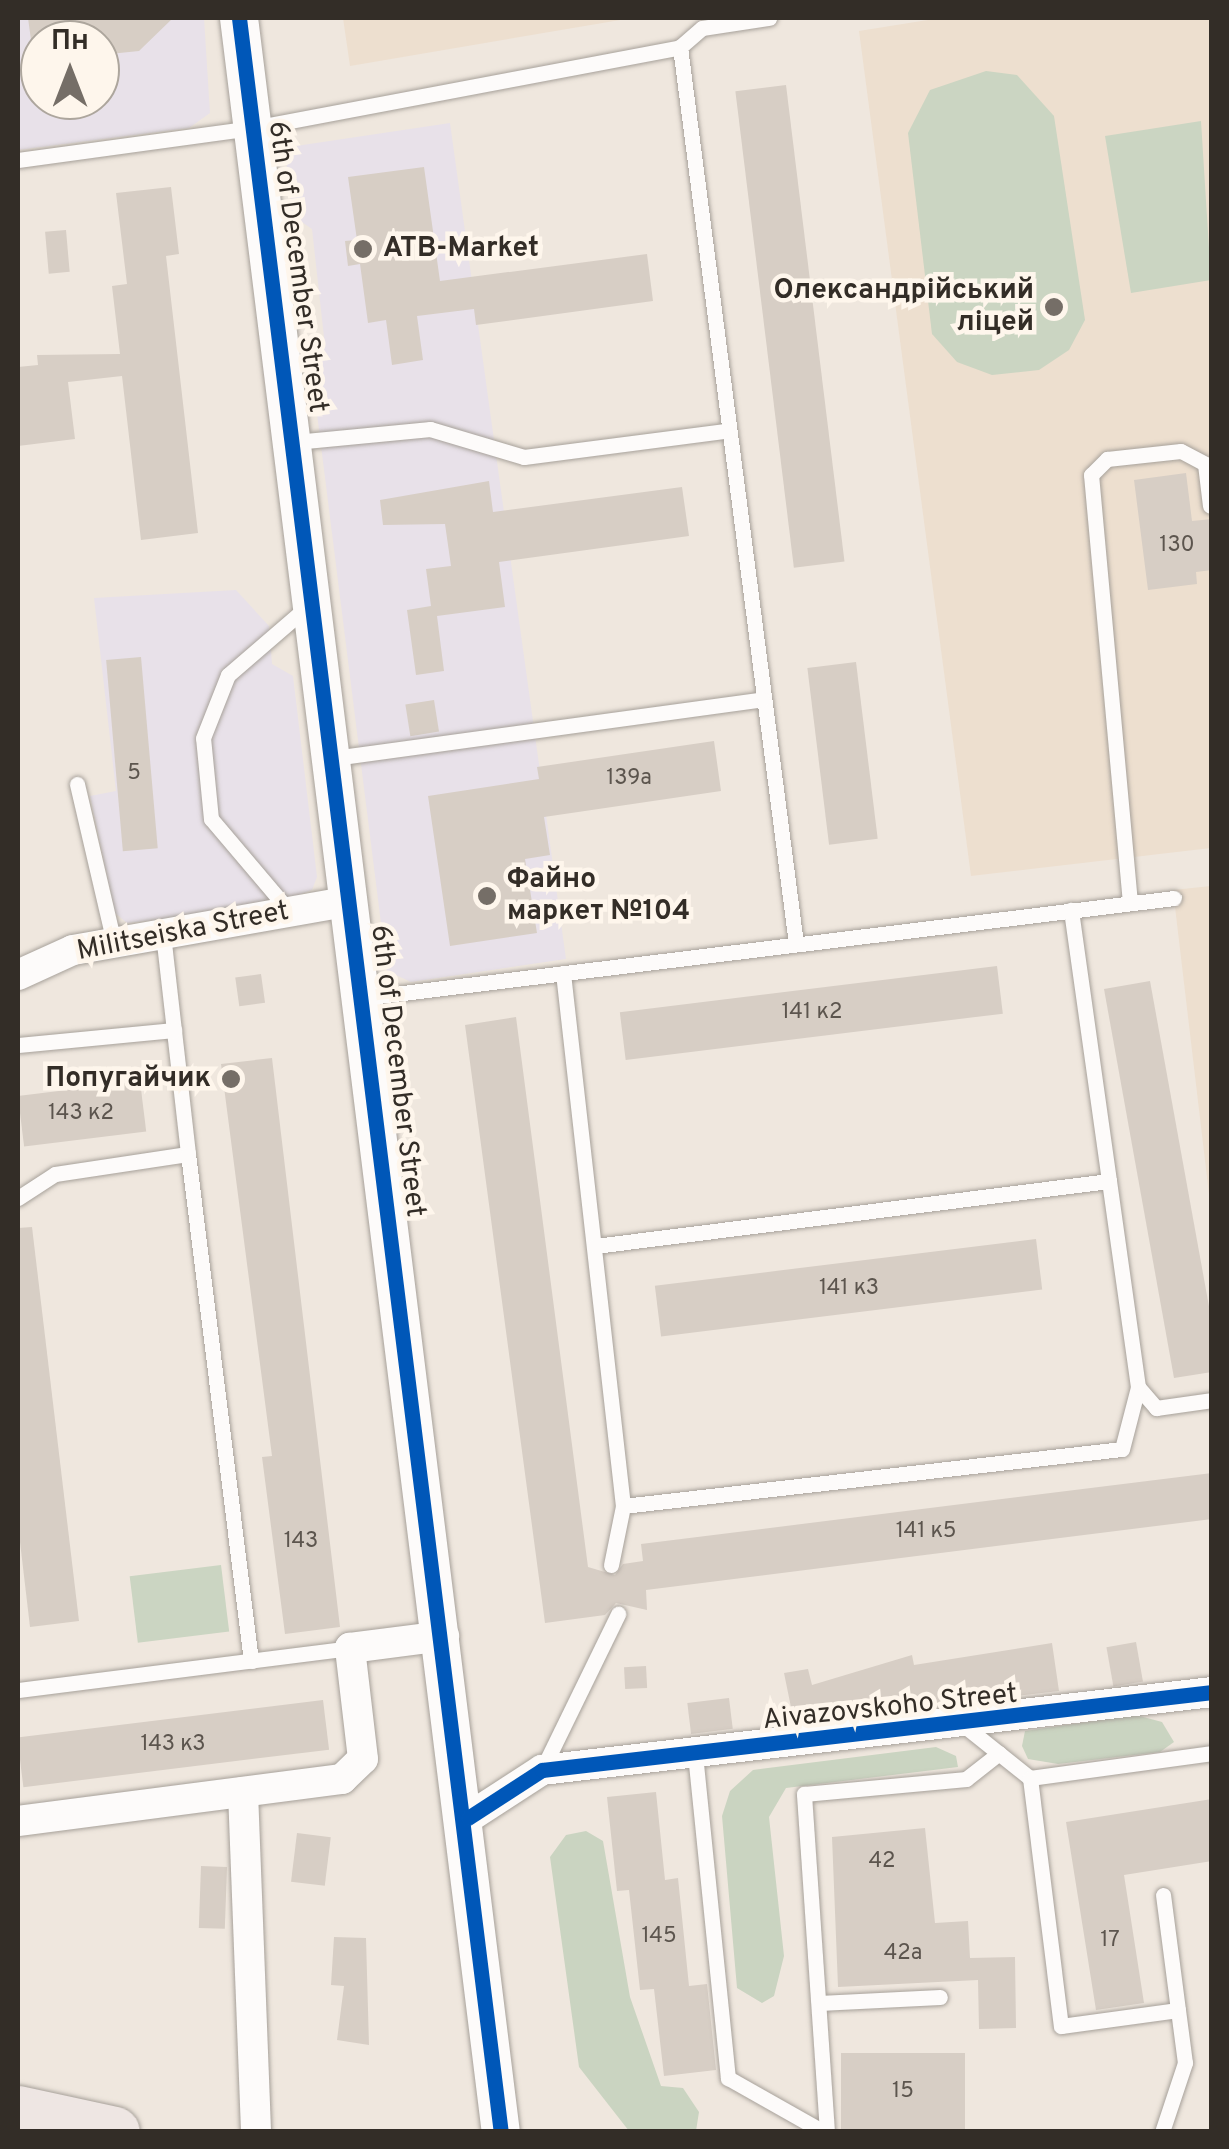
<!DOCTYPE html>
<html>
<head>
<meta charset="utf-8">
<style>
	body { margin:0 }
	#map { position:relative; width:1229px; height:2149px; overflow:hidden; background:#efe7de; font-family:Overpass,sans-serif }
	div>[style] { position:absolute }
	.commercial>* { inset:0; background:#e8e1e9 }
	.built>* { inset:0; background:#eddfcf }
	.green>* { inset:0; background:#cbd5c2; transform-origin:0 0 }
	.forest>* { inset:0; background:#cad4c1 }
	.building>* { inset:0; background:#d7cec5; transform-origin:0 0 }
	.roads { filter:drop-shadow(0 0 2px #a7a19a) drop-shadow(0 0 2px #a7a19a) }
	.service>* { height:15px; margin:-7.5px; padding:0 7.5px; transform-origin:7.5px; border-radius:7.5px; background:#fdfbfa }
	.minor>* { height:30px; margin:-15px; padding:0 15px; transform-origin:15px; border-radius:15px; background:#fdfbfa }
	.tertiary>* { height:38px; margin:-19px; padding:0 19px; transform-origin:19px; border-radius:19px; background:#fdfbfa }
	.trunk>* { height:50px; margin:-25px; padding:0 25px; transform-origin:25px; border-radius:25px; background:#eee6e3 }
	.cycleway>* { height:15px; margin:-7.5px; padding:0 7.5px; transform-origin:7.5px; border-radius:7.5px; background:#0057b8 }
	.dots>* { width:28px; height:28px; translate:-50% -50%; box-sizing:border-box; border:5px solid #fef6ec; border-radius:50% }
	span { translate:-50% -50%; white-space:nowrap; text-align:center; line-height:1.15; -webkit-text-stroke:9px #fef6ec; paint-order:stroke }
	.number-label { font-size:22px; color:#5c554e }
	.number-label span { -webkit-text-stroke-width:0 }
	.poi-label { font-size:28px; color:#332d27; font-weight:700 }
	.left { translate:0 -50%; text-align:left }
	.right { translate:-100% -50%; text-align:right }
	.street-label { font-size:28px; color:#332d27 }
	.frame { position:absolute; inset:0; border:20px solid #332d27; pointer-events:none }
	.north { position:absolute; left:20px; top:20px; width:100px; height:100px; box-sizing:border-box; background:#fef6ec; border:2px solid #ada69d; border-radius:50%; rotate:0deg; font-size:28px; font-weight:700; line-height:40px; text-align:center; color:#332d27 }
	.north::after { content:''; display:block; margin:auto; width:35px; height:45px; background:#756e67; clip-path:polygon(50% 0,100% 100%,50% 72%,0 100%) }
</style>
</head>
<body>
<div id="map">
	<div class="commercial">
		<div style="clip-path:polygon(evenodd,18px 18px,204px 18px,210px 113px,189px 128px,18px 150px,18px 18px,40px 40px,100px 40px,100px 100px,40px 100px,40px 40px)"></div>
		<div style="clip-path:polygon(450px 123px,566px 959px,411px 982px,387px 971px,311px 366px,325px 346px,312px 229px,293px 216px,286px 160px,296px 146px)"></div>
		<div style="clip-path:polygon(236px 590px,269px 626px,272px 664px,293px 676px,317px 877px,312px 890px,261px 909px,127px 923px,115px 913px,90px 796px,116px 791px,94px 598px)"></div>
	</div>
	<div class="built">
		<div style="clip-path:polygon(343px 18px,632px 18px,350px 66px)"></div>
		<div style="clip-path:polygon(940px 18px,1211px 18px,1211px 848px,971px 876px,859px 31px)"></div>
		<div style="clip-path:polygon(1211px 886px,1211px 1211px,1173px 890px)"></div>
	</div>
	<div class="green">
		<div style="clip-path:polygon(986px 71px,1017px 75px,1054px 116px,1085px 320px,1069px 350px,1039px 370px,992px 375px,957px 362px,932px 334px,908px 133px,930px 90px)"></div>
		<div style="clip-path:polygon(1201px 121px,1211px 280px,1131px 293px,1105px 136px)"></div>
		<div style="left:221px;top:1565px;width:67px;height:92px;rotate:83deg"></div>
	</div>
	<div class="forest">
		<div style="clip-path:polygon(1136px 1715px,1162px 1722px,1174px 1742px,1160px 1752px,1058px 1764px,1028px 1759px,1022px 1746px,1025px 1731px)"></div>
		<div style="clip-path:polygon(936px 1747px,956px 1756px,958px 1767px,786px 1788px,769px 1817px,784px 1956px,774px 1996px,762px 2003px,737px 1988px,722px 1816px,730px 1791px,753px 1770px)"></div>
		<div style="clip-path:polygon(586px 1831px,603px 1841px,630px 1997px,661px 2086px,683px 2088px,699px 2112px,696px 2131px,629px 2131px,579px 2067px,550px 1857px,566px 1835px)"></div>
	</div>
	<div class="building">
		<div style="clip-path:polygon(28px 18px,173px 18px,139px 51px,100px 55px,100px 40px,31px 40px)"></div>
		<div style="left:786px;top:85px;width:480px;height:51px;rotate:83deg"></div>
		<div style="clip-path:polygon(424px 167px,440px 281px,647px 254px,653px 301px,476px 325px,474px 309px,417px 316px,423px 360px,392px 365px,386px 320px,368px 323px,360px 264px,348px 266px,345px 241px,357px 240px,348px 177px)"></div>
		<div style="clip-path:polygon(171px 187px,179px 254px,166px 256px,198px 533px,141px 540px,122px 376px,68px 382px,75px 439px,18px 446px,18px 367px,38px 365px,37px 355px,120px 354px,112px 286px,127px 284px,116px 193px)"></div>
		<div style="left:66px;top:230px;width:42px;height:21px;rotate:85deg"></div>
		<div style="clip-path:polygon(1186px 473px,1192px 521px,1212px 519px,1212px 570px,1196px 572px,1197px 584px,1148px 590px,1134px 480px)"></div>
		<div style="clip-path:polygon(489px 481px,493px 512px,682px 487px,689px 536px,499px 562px,505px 607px,437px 616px,444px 671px,416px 675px,407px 610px,431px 606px,426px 569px,451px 566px,445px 524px,383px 525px,380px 500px)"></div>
		<div style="left:141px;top:657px;width:192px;height:35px;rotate:85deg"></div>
		<div style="left:856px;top:662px;width:178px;height:49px;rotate:83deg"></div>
		<div style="left:434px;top:700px;width:32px;height:29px;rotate:81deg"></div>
		<div style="clip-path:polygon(714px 741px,721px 791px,544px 817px,550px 855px,525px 859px,537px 933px,450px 946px,428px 796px,539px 779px,537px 767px)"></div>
		<div style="left:997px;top:966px;width:48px;height:380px;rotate:83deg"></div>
		<div style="left:261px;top:974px;width:29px;height:26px;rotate:82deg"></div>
		<div style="clip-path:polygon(1150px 981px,1212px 1323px,1212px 1372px,1174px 1378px,1104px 989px)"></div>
		<div style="clip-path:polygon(516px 1017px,588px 1567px,615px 1575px,623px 1564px,643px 1561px,641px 1544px,1212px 1473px,1212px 1519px,646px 1590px,647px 1610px,616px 1603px,605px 1615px,545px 1623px,465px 1025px)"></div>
		<div style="clip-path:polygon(272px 1058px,340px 1627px,285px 1634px,262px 1457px,272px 1456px,221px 1064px)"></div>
		<div style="left:140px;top:1081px;width:51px;height:123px;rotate:83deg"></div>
		<div style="clip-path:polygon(32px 1227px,79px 1621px,30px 1627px,18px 1525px,18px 1228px)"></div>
		<div style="left:1036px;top:1239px;width:51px;height:384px;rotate:83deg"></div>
		<div style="left:1136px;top:1642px;width:40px;height:30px;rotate:80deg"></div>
		<div style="clip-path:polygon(1052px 1643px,1059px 1691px,896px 1710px,894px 1703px,794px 1722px,784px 1673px,808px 1669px,812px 1685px,912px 1655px,914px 1665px)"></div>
		<div style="left:646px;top:1666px;width:22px;height:22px;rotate:87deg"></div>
		<div style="left:729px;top:1698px;width:31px;height:42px;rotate:83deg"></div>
		<div style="left:323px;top:1700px;width:50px;height:308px;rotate:83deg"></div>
		<div style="clip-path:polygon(656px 1792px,665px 1880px,678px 1878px,689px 1986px,707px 1984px,716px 2070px,664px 2076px,654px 1989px,640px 1990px,629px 1890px,617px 1891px,607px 1797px)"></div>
		<div style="clip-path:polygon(1212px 1799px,1212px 1861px,1124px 1875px,1144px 2003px,1096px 2010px,1066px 1822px)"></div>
		<div style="clip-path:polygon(925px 1828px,935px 1923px,968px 1921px,970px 1958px,1015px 1957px,1016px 2028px,979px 2029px,978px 1980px,838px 1987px,832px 1837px)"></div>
		<div style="left:297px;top:1833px;width:34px;height:49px;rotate:7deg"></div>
		<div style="left:201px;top:1866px;width:26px;height:62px;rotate:2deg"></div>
		<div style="clip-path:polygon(334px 1937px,366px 1938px,369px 2045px,337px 2040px,344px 1986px,331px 1985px)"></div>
		<div style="left:841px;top:2053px;width:124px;height:79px"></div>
	</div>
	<div class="roads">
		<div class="service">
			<div style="left:680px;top:47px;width:904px;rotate:82.63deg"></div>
			<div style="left:18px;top:160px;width:237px;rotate:-7.8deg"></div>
			<div style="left:253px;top:128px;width:435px;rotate:-10.7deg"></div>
			<div style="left:680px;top:47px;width:29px;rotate:-41deg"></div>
			<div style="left:702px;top:28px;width:68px;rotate:-8.5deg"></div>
			<div style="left:295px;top:442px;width:136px;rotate:-5.5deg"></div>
			<div style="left:430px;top:429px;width:98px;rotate:16.6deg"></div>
			<div style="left:524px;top:457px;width:203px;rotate:-7.4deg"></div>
			<div style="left:334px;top:758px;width:432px;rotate:-7.8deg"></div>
			<div style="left:77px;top:784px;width:163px;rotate:76.9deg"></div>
			<div style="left:1130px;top:903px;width:430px;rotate:-95.2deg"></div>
			<div style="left:1091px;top:475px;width:23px;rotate:-45deg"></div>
			<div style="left:1107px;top:459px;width:74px;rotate:-6.2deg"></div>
			<div style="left:1181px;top:451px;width:27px;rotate:28deg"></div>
			<div style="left:1205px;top:464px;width:42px;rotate:83.2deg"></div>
			<div style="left:290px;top:912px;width:122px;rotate:-130.3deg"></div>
			<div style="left:211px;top:819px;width:81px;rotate:-95.6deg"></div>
			<div style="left:203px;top:738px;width:68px;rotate:-68.4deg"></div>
			<div style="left:228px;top:675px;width:107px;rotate:-40.8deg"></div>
			<div style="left:163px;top:934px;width:221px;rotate:83.5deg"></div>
			<div style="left:563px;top:973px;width:536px;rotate:83.58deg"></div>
			<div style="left:362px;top:998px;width:818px;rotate:-7.02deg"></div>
			<div style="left:18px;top:1045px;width:157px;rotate:-5.5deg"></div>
			<div style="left:18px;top:1198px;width:44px;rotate:-33deg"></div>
			<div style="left:55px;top:1174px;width:134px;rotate:-8.6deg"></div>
			<div style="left:188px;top:1154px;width:511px;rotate:82.92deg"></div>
			<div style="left:595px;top:1246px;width:518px;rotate:-7.21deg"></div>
			<div style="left:1138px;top:1387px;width:28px;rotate:49deg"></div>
			<div style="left:1156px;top:1408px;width:57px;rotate:-8.1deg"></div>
			<div style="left:611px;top:1565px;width:60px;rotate:-78.5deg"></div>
			<div style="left:623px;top:1506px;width:502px;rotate:-6.52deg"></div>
			<div style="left:1122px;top:1449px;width:64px;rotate:-75.5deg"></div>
			<div style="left:1138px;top:1387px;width:482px;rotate:-98deg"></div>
			<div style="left:18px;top:1690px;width:335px;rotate:-7.2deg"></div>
			<div style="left:966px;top:1727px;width:82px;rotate:38.6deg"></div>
			<div style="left:1030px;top:1778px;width:250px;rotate:82.9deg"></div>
			<div style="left:1061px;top:2026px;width:118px;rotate:-7.8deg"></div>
			<div style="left:1178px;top:2010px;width:116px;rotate:-97.4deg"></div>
			<div style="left:695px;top:1754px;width:326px;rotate:84.2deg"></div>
			<div style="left:728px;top:2078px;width:110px;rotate:29.4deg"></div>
			<div style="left:542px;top:1770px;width:174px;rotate:-64deg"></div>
			<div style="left:1030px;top:1778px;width:184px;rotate:-7.8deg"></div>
			<div style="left:819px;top:2003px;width:121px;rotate:-2.8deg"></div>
			<div style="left:827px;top:2132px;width:339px;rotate:-93.9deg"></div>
			<div style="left:804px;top:1794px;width:163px;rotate:-5.3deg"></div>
			<div style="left:966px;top:1779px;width:42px;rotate:-38.2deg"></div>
			<div style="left:1162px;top:2132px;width:73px;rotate:-71.6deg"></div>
			<div style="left:1185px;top:2063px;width:53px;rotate:-97.5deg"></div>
		</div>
		<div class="minor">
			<div style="left:18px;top:975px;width:60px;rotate:-24.4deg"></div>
			<div style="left:73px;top:950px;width:282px;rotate:-10deg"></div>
			<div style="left:243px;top:1792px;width:340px;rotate:87.8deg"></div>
			<div style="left:468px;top:1818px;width:88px;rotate:-33deg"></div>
			<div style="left:542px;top:1770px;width:675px;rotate:-6.64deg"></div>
			<div style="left:18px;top:1821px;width:327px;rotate:-7.4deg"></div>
			<div style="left:342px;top:1779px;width:29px;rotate:-44deg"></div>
			<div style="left:363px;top:1759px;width:112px;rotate:-96.7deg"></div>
			<div style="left:350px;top:1648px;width:95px;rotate:-7.3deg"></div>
		</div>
		<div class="tertiary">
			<div style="left:239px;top:18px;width:2130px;rotate:82.94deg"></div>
		</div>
		<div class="trunk">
			<div style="left:18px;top:2111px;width:99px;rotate:12.2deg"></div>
		</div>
	</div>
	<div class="cycleway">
		<div style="left:239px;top:18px;width:2130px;rotate:82.94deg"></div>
		<div style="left:468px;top:1818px;width:88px;rotate:-33deg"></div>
		<div style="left:542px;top:1770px;width:675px;rotate:-6.64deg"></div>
	</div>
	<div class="dots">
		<div style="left:363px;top:249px;background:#756e67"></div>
		<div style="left:1054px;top:307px;background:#756e67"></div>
		<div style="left:487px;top:896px;background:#756e67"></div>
		<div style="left:231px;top:1079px;background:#756e67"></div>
	</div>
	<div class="number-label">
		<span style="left:1177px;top:546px">130</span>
		<span style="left:134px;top:774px">5</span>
		<span style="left:629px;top:779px">139а</span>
		<span style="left:812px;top:1013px">141 к2</span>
		<span style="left:81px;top:1114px">143 к2</span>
		<span style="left:849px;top:1289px">141 к3</span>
		<span style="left:926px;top:1532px">141 к5</span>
		<span style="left:301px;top:1542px">143</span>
		<span style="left:173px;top:1745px">143 к3</span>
		<span style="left:882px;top:1862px">42</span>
		<span style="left:659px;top:1937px">145</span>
		<span style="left:1110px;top:1941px">17</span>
		<span style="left:903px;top:1954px">42а</span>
		<span style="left:903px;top:2092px">15</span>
	</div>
	<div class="poi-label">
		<span class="left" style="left:383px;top:249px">ATB-Market</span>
		<span class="right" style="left:1034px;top:307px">Олександрійський<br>ліцей</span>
		<span class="left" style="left:507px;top:896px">Файно<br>маркет №104</span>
		<span class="right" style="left:211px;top:1079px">Попугайчик</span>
	</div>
	<div class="street-label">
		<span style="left:297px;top:267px;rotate:82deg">6th of December Street</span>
		<span style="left:183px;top:932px;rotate:-11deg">Militseiska Street</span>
		<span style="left:397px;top:1071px;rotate:83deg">6th of December Street</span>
		<span style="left:890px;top:1708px;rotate:-6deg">Aivazovskoho Street</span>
	</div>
	<div class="frame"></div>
	<div class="north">Пн</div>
</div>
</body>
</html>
